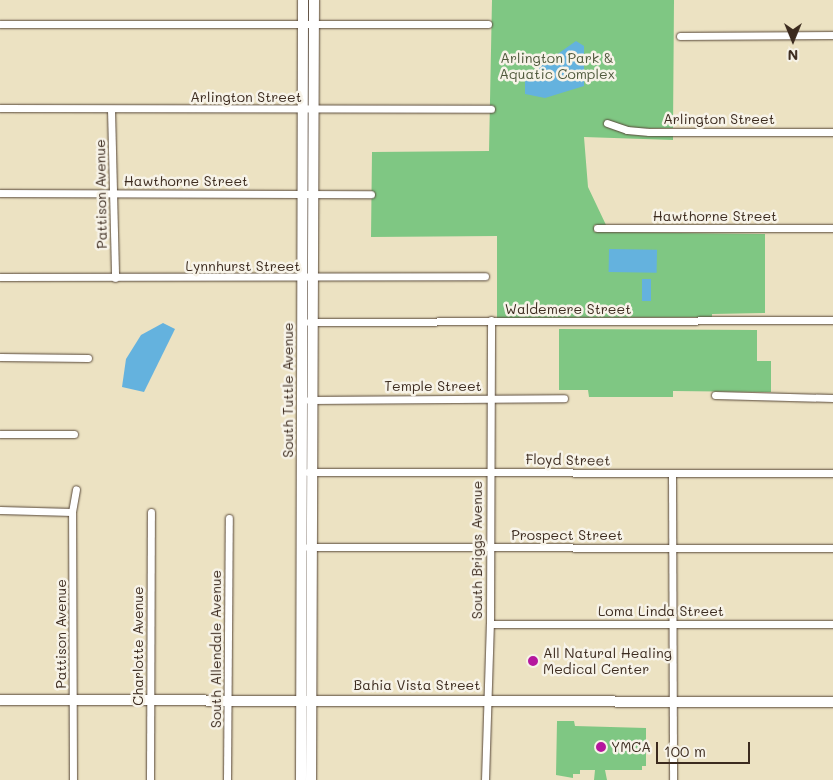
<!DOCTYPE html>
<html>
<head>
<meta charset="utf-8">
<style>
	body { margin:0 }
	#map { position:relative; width:833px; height:780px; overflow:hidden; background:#ece2c2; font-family:Mali,sans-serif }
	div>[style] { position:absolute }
	.green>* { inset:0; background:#7fc783 }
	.water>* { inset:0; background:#64b2de; transform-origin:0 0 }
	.roads { filter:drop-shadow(0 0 1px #564637) drop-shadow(0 0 1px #564637) }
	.street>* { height:7px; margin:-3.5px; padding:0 3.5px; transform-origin:3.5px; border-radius:3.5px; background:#fff }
	.secondary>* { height:10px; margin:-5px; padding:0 5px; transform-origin:5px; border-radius:5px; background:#fff }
	.dots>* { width:14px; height:14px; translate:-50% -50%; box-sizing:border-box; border:2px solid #f7f3e8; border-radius:50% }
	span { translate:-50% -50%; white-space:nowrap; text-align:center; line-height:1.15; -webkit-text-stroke:5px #f7f3e8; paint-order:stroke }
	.park-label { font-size:14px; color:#4f593c }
	.street-label { font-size:14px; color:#3b2a1e }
	.poi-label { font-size:14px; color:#3b2a1e }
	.left { translate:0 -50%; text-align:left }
	.north { position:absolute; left:768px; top:15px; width:50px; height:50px; -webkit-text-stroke:4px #f7f3e8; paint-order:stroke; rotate:180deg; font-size:14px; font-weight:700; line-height:20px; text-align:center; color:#3b2a1e }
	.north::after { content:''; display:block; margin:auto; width:18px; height:22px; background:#3b2a1e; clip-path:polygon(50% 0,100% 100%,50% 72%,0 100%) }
	.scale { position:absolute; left:656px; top:742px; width:94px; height:22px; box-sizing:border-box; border:2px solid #3b2a1e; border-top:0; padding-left:6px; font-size:15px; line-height:18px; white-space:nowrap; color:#3b2a1e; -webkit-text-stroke:4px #f7f3e8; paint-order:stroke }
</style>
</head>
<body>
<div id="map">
	<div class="green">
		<div style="clip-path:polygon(492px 0,674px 0,673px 128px,612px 129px,633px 135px,673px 136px,673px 140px,584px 137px,588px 187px,606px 225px,594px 225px,594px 232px,765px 234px,765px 313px,712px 314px,712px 317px,497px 318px,497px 236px,371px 237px,372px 152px,489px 151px)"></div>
		<div style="clip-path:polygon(559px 329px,757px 330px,757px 361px,771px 361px,771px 392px,673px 391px,673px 397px,589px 397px,588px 390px,559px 390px)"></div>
		<div style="clip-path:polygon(557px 721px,574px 721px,575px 726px,646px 728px,646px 766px,642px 766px,642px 770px,605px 770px,607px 780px,594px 780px,595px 770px,580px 770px,580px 774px,573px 774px,573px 778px,556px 775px)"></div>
	</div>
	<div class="water">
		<div style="clip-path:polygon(576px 41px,584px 46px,584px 86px,545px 98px,525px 94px,525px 77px)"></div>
		<div style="left:609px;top:249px;width:48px;height:23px;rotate:1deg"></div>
		<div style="left:642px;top:279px;width:9px;height:22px"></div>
		<div style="clip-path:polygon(163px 323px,175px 329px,144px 392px,122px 387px,126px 359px,141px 335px)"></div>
	</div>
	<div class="roads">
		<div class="street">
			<div style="left:0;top:24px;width:488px"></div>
			<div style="left:680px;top:36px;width:153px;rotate:-0.4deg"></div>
			<div style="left:0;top:108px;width:491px;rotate:0.1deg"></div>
			<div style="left:111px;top:109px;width:169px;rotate:88.6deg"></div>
			<div style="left:607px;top:123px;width:21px;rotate:19deg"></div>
			<div style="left:627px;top:130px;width:22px;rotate:5deg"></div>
			<div style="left:649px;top:132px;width:184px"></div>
			<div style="left:0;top:193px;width:371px;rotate:0.2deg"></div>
			<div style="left:597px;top:228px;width:236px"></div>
			<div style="left:0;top:277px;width:485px;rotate:-0.1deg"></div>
			<div style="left:309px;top:322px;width:524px;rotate:-0.22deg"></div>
			<div style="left:0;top:357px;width:88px;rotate:0.7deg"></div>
			<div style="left:715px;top:395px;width:118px;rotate:1.5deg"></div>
			<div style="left:309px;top:400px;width:255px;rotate:-0.4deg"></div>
			<div style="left:0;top:434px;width:74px"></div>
			<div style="left:308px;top:472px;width:525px;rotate:0.11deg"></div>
			<div style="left:672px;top:474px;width:306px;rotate:89.8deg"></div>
			<div style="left:0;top:510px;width:72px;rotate:1.6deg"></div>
			<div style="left:308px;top:547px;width:525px;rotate:0.11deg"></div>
			<div style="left:490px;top:624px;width:343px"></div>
			<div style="left:73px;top:780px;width:268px;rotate:-90.2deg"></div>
			<div style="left:72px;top:512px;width:23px;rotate:-80deg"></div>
			<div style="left:150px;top:780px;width:268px;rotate:-89.8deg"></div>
			<div style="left:227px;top:780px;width:262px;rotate:-89.6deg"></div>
			<div style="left:485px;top:780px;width:156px;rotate:-88.2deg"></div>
			<div style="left:490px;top:624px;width:304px;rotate:-89.8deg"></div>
		</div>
		<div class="secondary">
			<div style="left:0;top:700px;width:833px;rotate:0.14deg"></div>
			<div style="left:301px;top:780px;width:780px;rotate:-89.85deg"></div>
			<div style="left:311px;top:780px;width:780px;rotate:-89.78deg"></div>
		</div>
	</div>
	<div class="dots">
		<div style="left:533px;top:661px;background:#b5179e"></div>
		<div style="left:601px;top:747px;background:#b5179e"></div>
	</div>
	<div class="park-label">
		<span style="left:557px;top:66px">Arlington Park &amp;<br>Aquatic Complex</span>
	</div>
	<div class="street-label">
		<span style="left:246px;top:97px">Arlington Street</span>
		<span style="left:719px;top:119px">Arlington Street</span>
		<span style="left:186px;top:181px">Hawthorne Street</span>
		<span style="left:101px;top:194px;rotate:-91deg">Pattison Avenue</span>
		<span style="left:715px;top:216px">Hawthorne Street</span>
		<span style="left:243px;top:266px">Lynnhurst Street</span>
		<span style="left:568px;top:309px">Waldemere Street</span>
		<span style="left:433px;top:386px">Temple Street</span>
		<span style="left:288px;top:390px;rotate:-90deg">South Tuttle Avenue</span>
		<span style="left:568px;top:460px;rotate:1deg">Floyd Street</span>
		<span style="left:567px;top:535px">Prospect Street</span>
		<span style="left:477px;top:550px;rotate:-90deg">South Briggs Avenue</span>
		<span style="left:661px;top:611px">Loma Linda Street</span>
		<span style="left:61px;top:634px;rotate:-90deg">Pattison Avenue</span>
		<span style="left:138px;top:646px;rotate:-90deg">Charlotte Avenue</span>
		<span style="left:216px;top:649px;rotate:-90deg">South Allendale Avenue</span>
		<span style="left:417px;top:685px">Bahia Vista Street</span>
	</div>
	<div class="poi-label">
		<span class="left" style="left:543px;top:661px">All Natural Healing<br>Medical Center</span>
		<span class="left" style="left:611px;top:747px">YMCA</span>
	</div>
	<div class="north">N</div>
	<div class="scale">100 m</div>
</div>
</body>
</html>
